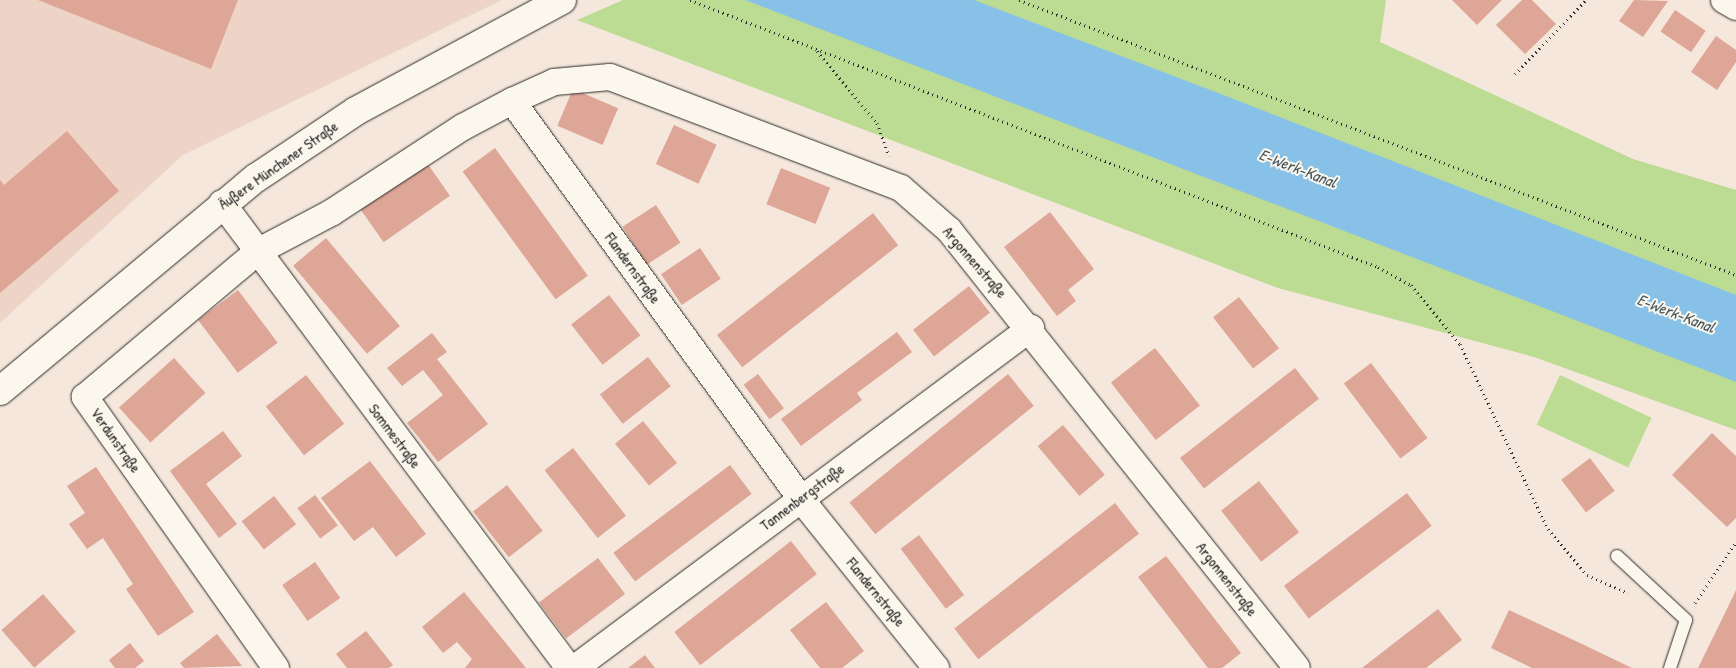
<!DOCTYPE html>
<html>
<head>
<meta charset="utf-8">
<style>
	body { margin:0 }
	#map { position:relative; width:1736px; height:668px; overflow:hidden; background:#f5e7db; font-family:"Patrick Hand",sans-serif }
	div>[style] { position:absolute }
	.built>* { inset:0; background:#eed4c6 }
	.green>* { inset:0; background:#bcdb93; transform-origin:0 0 }
	.water>* { inset:0; background:#88c1e7 }
	.building>* { inset:0; background:#dea696; transform-origin:0 0 }
	.path>* { height:3px; margin-top:-1.5px; transform-origin:0; background:repeating-linear-gradient(90deg,#2b2b2b 0 1px,transparent 0 5px) }
	.roads { filter:drop-shadow(0 0 1px #2b2b2b) drop-shadow(0 0 1px #2b2b2b) }
	.service>* { height:12px; margin:-6px; padding:0 6px; transform-origin:6px; border-radius:6px; background:#fbf7ec }
	.minor>* { height:26px; margin:-13px; padding:0 13px; transform-origin:13px; border-radius:13px; background:#fbf7ec }
	.secondary>* { height:28px; margin:-14px; padding:0 14px; transform-origin:14px; border-radius:14px; background:#fbf7ec }
	span { translate:-50% -50%; white-space:nowrap; text-align:center; line-height:1.15; -webkit-text-stroke:4px #fbf7ec; paint-order:stroke }
	.street-label { font-size:15px; color:#2b2b2b }
	.water-label { font-size:16px; color:#475863; font-style:italic }
</style>
</head>
<body>
<div id="map">
	<div class="built">
		<div style="clip-path:polygon(0 0,502px 0,183px 155px,0 323px)"></div>
	</div>
	<div class="green">
		<div style="clip-path:polygon(623px 0,1386px 0,1380px 42px,1633px 159px,1736px 190px,1736px 430px,1534px 357px,1278px 288px,577px 20px)"></div>
		<div style="left:1560px;top:375px;width:101px;height:55px;rotate:25deg"></div>
	</div>
	<div class="water">
		<div style="clip-path:polygon(745px 0,974px 0,1226px 96px,1736px 295px,1736px 382px)"></div>
	</div>
	<div class="building">
		<div style="clip-path:polygon(38px 0,238px 0,211px 69px)"></div>
		<div style="clip-path:polygon(1452px 0,1502px 0,1477px 25px)"></div>
		<div style="clip-path:polygon(1522px 0,1532px 0,1556px 24px,1525px 54px,1496px 25px)"></div>
		<div style="clip-path:polygon(1634px 0,1668px 1px,1643px 37px,1619px 21px)"></div>
		<div style="left:1675px;top:10px;width:37px;height:26px;rotate:34deg"></div>
		<div style="clip-path:polygon(1716px 36px,1736px 50px,1736px 62px,1717px 90px,1691px 72px)"></div>
		<div style="left:573px;top:89px;width:49px;height:40px;rotate:23deg"></div>
		<div style="left:674px;top:125px;width:47px;height:43px;rotate:25deg"></div>
		<div style="clip-path:polygon(67px 131px,119px 191px,0 293px,0 180px,4px 185px)"></div>
		<div style="left:495px;top:148px;width:158px;height:40px;rotate:54deg"></div>
		<div style="left:427px;top:163px;width:40px;height:81px;rotate:55deg"></div>
		<div style="left:781px;top:168px;width:53px;height:39px;rotate:22deg"></div>
		<div style="left:656px;top:205px;width:45px;height:40px;rotate:57deg"></div>
		<div style="clip-path:polygon(1050px 212px,1094px 269px,1068px 290px,1076px 301px,1057px 316px,1004px 247px)"></div>
		<div style="left:873px;top:213px;width:41px;height:198px;rotate:52deg"></div>
		<div style="left:326px;top:238px;width:115px;height:43px;rotate:50deg"></div>
		<div style="left:700px;top:248px;width:37px;height:47px;rotate:56deg"></div>
		<div style="left:969px;top:286px;width:34px;height:71px;rotate:52deg"></div>
		<div style="left:238px;top:290px;width:66px;height:50px;rotate:53deg"></div>
		<div style="left:609px;top:295px;width:51px;height:48px;rotate:52deg"></div>
		<div style="left:1239px;top:297px;width:65px;height:33px;rotate:52deg"></div>
		<div style="clip-path:polygon(897px 332px,912px 352px,857px 393px,862px 400px,801px 446px,781px 419px)"></div>
		<div style="clip-path:polygon(432px 333px,447px 352px,437px 359px,488px 424px,438px 462px,407px 423px,443px 395px,423px 370px,402px 386px,387px 368px)"></div>
		<div style="left:1155px;top:348px;width:73px;height:56px;rotate:52deg"></div>
		<div style="left:648px;top:357px;width:37px;height:61px;rotate:52deg"></div>
		<div style="left:174px;top:358px;width:47px;height:74px;rotate:48deg"></div>
		<div style="left:1371px;top:363px;width:94px;height:34px;rotate:53deg"></div>
		<div style="left:1295px;top:368px;width:39px;height:146px;rotate:52deg"></div>
		<div style="left:758px;top:374px;width:43px;height:18px;rotate:53deg"></div>
		<div style="left:1008px;top:374px;width:41px;height:204px;rotate:51deg"></div>
		<div style="left:306px;top:375px;width:62px;height:51px;rotate:52deg"></div>
		<div style="left:643px;top:421px;width:54px;height:36px;rotate:51deg"></div>
		<div style="left:1063px;top:425px;width:65px;height:33px;rotate:50deg"></div>
		<div style="clip-path:polygon(223px 431px,242px 456px,206px 484px,237px 524px,219px 538px,170px 471px)"></div>
		<div style="clip-path:polygon(1712px 433px,1736px 456px,1736px 518px,1727px 527px,1672px 475px)"></div>
		<div style="left:573px;top:448px;width:86px;height:36px;rotate:52deg"></div>
		<div style="left:1590px;top:458px;width:41px;height:36px;rotate:53deg"></div>
		<div style="clip-path:polygon(370px 461px,426px 534px,396px 557px,373px 527px,354px 541px,321px 498px)"></div>
		<div style="left:730px;top:465px;width:36px;height:146px;rotate:53deg"></div>
		<div style="clip-path:polygon(96px 467px,194px 612px,158px 636px,126px 589px,133px 584px,103px 538px,87px 549px,69px 524px,85px 513px,67px 486px)"></div>
		<div style="left:1259px;top:481px;width:65px;height:48px;rotate:52deg"></div>
		<div style="left:507px;top:485px;width:58px;height:43px;rotate:52deg"></div>
		<div style="left:1407px;top:493px;width:41px;height:154px;rotate:53deg"></div>
		<div style="left:315px;top:495px;width:38px;height:22px;rotate:53deg"></div>
		<div style="left:274px;top:496px;width:36px;height:41px;rotate:52deg"></div>
		<div style="left:1115px;top:503px;width:39px;height:204px;rotate:52deg"></div>
		<div style="left:919px;top:535px;width:75px;height:23px;rotate:53deg"></div>
		<div style="left:791px;top:541px;width:42px;height:148px;rotate:52deg"></div>
		<div style="clip-path:polygon(1166px 556px,1241px 653px,1222px 668px,1208px 668px,1138px 577px)"></div>
		<div style="left:598px;top:558px;width:45px;height:74px;rotate:53deg"></div>
		<div style="left:315px;top:562px;width:44px;height:40px;rotate:55deg"></div>
		<div style="clip-path:polygon(1736px 590px,1736px 668px,1698px 668px,1725px 613px)"></div>
		<div style="clip-path:polygon(464px 592px,500px 636px,526px 668px,465px 668px,472px 659px,457px 642px,443px 653px,422px 627px)"></div>
		<div style="left:43px;top:594px;width:50px;height:55px;rotate:49deg"></div>
		<div style="clip-path:polygon(826px 602px,864px 651px,842px 668px,820px 668px,790px 630px)"></div>
		<div style="clip-path:polygon(1438px 609px,1462px 640px,1426px 668px,1362px 668px)"></div>
		<div style="clip-path:polygon(1509px 610px,1582px 644px,1632px 668px,1532px 668px,1491px 648px)"></div>
		<div style="clip-path:polygon(366px 631px,393px 665px,389px 668px,347px 668px,336px 654px)"></div>
		<div style="clip-path:polygon(217px 634px,242px 666px,184px 668px,180px 663px)"></div>
		<div style="clip-path:polygon(130px 643px,144px 661px,135px 668px,115px 668px,109px 660px)"></div>
		<div style="clip-path:polygon(645px 655px,655px 668px,628px 668px)"></div>
	</div>
	<div class="path">
		<div style="left:690px;top:0;width:738px;rotate:21.21deg"></div>
		<div style="left:1378px;top:267px;width:38px;rotate:29deg"></div>
		<div style="left:1411px;top:285px;width:77px;rotate:50.3deg"></div>
		<div style="left:1460px;top:344px;width:205px;rotate:64.6deg"></div>
		<div style="left:1548px;top:529px;width:60px;rotate:49.7deg"></div>
		<div style="left:1587px;top:575px;width:45px;rotate:23.7deg"></div>
		<div style="left:1019px;top:0;width:768px;rotate:20.98deg"></div>
		<div style="left:817px;top:51px;width:94px;rotate:50.2deg"></div>
		<div style="left:877px;top:123px;width:35px;rotate:70deg"></div>
		<div style="left:1515px;top:74px;width:103px;rotate:-46.2deg"></div>
		<div style="left:1695px;top:603px;width:73px;rotate:-56.1deg"></div>
	</div>
	<div class="roads">
		<div class="service">
			<div style="left:1617px;top:556px;width:94px;rotate:42.8deg"></div>
			<div style="left:1686px;top:620px;width:51px;rotate:108.4deg"></div>
		</div>
		<div class="minor">
			<div style="left:1724px;top:0;width:14px;rotate:30deg"></div>
			<div style="left:512px;top:101px;width:490px;rotate:54deg"></div>
			<div style="left:800px;top:498px;width:218px;rotate:51.3deg"></div>
			<div style="left:222px;top:203px;width:580px;rotate:53.27deg"></div>
			<div style="left:276px;top:668px;width:332px;rotate:-125.2deg"></div>
			<div style="left:85px;top:397px;width:225px;rotate:-40.1deg"></div>
			<div style="left:257px;top:252px;width:84px;rotate:-27.8deg"></div>
			<div style="left:331px;top:213px;width:158px;rotate:-33.1deg"></div>
			<div style="left:463px;top:127px;width:55px;rotate:-28deg"></div>
			<div style="left:512px;top:101px;width:46px;rotate:-24.3deg"></div>
			<div style="left:554px;top:82px;width:56px;rotate:-5.1deg"></div>
			<div style="left:610px;top:77px;width:311px;rotate:20.9deg"></div>
			<div style="left:901px;top:188px;width:64px;rotate:41.2deg"></div>
			<div style="left:949px;top:230px;width:559px;rotate:51.53deg"></div>
			<div style="left:575px;top:668px;width:569px;rotate:-36.71deg"></div>
		</div>
		<div class="secondary">
			<div style="left:0;top:391px;width:333px;rotate:-39.8deg"></div>
			<div style="left:256px;top:178px;width:120px;rotate:-33.8deg"></div>
			<div style="left:356px;top:111px;width:234px;rotate:-28.3deg"></div>
		</div>
	</div>
	<div class="street-label">
		<span style="left:278px;top:165px;rotate:-35deg">Äußere Münchener Straße</span>
		<span style="left:975px;top:262px;rotate:49deg">Argonnenstraße</span>
		<span style="left:633px;top:268px;rotate:54deg">Flandernstraße</span>
		<span style="left:395px;top:436px;rotate:53deg">Sommestraße</span>
		<span style="left:116px;top:440px;rotate:55deg">Verdunstraße</span>
		<span style="left:802px;top:497px;rotate:-37deg">Tannenbergstraße</span>
		<span style="left:1227px;top:579px;rotate:52deg">Argonnenstraße</span>
		<span style="left:876px;top:592px;rotate:51deg">Flandernstraße</span>
	</div>
	<div class="water-label">
		<span style="left:1298px;top:168px;rotate:21deg">E-Werk-Kanal</span>
		<span style="left:1676px;top:313px;rotate:21deg">E-Werk-Kanal</span>
	</div>
</div>
</body>
</html>
